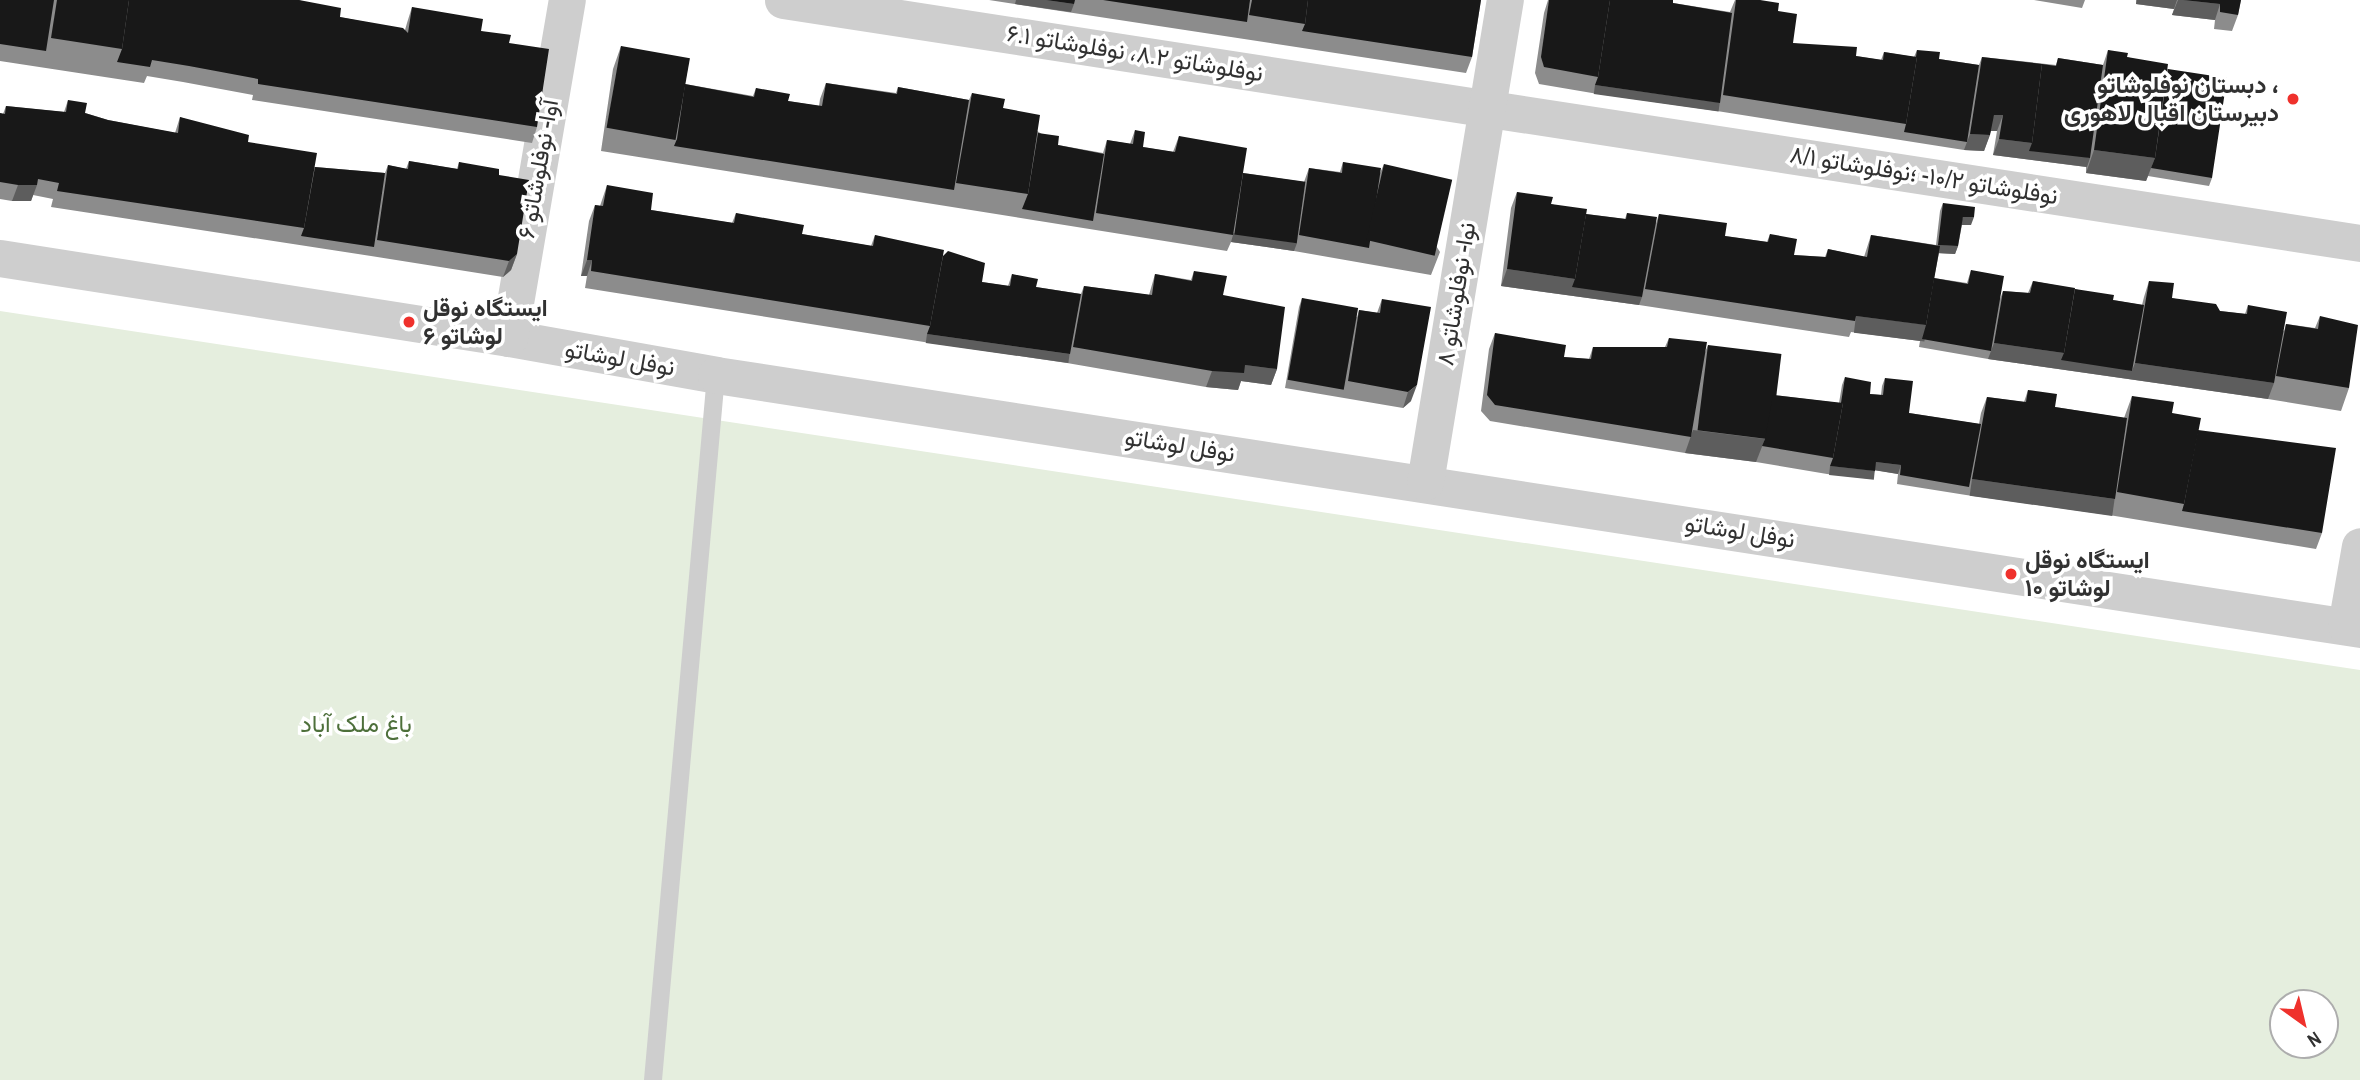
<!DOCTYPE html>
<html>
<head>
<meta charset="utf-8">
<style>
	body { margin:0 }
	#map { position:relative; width:2360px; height:1080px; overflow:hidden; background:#fff; font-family:"Archivo Narrow",Vazirmatn,sans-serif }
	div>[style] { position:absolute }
	.green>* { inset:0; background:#e5eede }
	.lane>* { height:18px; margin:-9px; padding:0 9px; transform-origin:9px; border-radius:9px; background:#cecece }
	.street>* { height:37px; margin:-18.5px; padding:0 18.5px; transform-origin:18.5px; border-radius:18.5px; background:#cecece }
	.wall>* { inset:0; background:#8c8c8c }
	.shaded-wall>* { inset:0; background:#5d5d5d; transform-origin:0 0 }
	.building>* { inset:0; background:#181818; transform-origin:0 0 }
	.dots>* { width:19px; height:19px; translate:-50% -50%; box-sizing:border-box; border:4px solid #fff; border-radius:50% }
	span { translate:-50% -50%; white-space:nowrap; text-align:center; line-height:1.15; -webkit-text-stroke:7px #fff; paint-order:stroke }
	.street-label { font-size:24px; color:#313131 }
	.poi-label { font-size:24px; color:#313131; font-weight:700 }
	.right { translate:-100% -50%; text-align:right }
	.left { translate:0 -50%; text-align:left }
	.park-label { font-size:24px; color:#4e703b }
	.north { position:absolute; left:2269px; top:989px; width:70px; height:70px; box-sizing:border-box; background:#fff; border:2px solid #adadad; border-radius:50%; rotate:146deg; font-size:19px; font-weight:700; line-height:28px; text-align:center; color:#313131 }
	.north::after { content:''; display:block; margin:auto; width:24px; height:32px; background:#ef312c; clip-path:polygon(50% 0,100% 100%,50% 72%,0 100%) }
</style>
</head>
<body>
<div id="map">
	<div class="green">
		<div style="clip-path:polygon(evenodd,0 311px,2360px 670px,2360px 1080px,0 1080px,0 311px,2283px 1003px,2325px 1003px,2325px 1045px,2283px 1045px,2283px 1003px)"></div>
	</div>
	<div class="lane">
		<div style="left:653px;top:1080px;width:708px;rotate:-84.89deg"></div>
	</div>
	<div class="street">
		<div style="left:783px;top:0;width:1596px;rotate:8.76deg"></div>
		<div style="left:0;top:258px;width:515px;rotate:8.93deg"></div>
		<div style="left:509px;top:338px;width:210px;rotate:10.1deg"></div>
		<div style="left:716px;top:375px;width:1664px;rotate:8.78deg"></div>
		<div style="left:509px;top:338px;width:343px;rotate:-80.3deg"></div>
		<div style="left:1425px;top:482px;width:489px;rotate:-80.6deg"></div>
		<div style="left:2346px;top:626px;width:81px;rotate:-80.1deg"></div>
	</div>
	<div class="wall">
		<div style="clip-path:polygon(0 0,299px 0,340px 17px,405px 30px,407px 23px,412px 7px,481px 31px,509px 43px,537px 127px,532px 143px,252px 100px,253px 95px,183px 82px,147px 76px,144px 83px,0 61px)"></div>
		<div style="clip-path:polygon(989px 0,1481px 0,1472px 57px,1466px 73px)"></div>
		<div style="clip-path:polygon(1548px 0,1673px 0,1673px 3px,1730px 12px,1735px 0,1760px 0,1778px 11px,1793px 43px,1856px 56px,1881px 60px,1884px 52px,1914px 57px,1917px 50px,1939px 59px,1979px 65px,1982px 57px,2056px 65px,2058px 58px,2103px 65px,2108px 50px,2127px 57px,2168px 69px,2212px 178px,2209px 186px,2148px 176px,2146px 181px,2086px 173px,2086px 167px,1993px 155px,1997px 131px,1991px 131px,1984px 151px,1964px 150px,1717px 111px,1592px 93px,1539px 84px,1535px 73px,1544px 13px)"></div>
		<div style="clip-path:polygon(2034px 0,2085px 0,2082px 8px)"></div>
		<div style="clip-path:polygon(2136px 0,2241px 0,2238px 15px,2232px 31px,2214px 29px,2215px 20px,2172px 15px,2174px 9px,2136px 4px)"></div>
		<div style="clip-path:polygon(621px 46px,685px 84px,753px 96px,756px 88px,788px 101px,819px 106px,820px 99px,826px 83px,896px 93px,898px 87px,969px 100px,972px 93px,1003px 108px,1058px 145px,1103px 153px,1107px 140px,1130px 144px,1135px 130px,1143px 147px,1173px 152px,1179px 136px,1243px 173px,1304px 182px,1309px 168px,1340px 172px,1343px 162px,1380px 173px,1384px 164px,1440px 252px,1431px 275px,1294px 251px,1231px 242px,1227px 251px,601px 151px,613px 69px)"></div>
		<div style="clip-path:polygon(68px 100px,85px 113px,108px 120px,175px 133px,180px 117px,315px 167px,385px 173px,388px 165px,406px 169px,409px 161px,457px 169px,459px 162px,499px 175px,517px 254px,511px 270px,503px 277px,371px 256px,51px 207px,53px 199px,33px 195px,31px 201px,12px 201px,0 199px,0 113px,3px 114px,6px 106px,64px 112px)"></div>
		<div style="clip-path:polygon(607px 185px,651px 210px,732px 223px,736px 213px,802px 234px,871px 246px,875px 235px,943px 256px,982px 282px,1008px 286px,1012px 274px,1036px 287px,1081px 294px,1084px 286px,1149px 295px,1155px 274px,1191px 280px,1194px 271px,1223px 295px,1277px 369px,1271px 385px,1241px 381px,1238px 390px,1206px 387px,1067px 363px,924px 342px,585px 288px,587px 276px,581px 276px,589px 221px,595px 205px,600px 206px)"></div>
		<div style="clip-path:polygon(1517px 192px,1551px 204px,1586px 214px,1625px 219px,1627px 213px,1656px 223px,1659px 214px,1725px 236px,1767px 242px,1770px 234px,1794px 255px,1825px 257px,1828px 249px,1864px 257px,1871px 235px,1936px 245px,1940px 211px,1943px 203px,1971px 225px,1962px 225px,1958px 246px,1955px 254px,1939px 253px,1934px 278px,1967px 283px,1971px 270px,2000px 299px,2003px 291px,2028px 293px,2033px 281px,2075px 289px,2113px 300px,2142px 305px,2144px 297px,2149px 281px,2172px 298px,2220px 311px,2245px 314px,2248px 305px,2284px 331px,2286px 324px,2315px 328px,2320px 316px,2349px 388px,2341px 411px,2268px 399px,1988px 359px,1919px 347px,1920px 341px,1851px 332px,1849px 337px,1639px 305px,1501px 286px,1511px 208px)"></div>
		<div style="clip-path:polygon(1302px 298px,1357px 317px,1359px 310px,1377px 313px,1382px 299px,1411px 401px,1403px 408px,1285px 388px,1299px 307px)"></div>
		<div style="clip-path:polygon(1495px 333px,1564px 357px,1589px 359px,1593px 347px,1665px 347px,1669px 338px,1705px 352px,1708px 345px,1773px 395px,1839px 403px,1842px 385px,1845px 377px,1870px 394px,1881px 395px,1882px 386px,1885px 378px,1909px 413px,1979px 424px,1981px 413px,1987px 397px,2024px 402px,2028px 390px,2055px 407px,2124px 418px,2132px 396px,2172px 413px,2198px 430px,2322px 533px,2316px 549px,2109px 515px,1966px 495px,1897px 484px,1898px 474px,1875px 470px,1872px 479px,1827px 474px,1756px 462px,1685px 453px,1490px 421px,1481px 411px,1489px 349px)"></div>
	</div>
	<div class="shaded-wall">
		<div style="clip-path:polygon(1016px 0,1046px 0,1074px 4px,1071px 12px,1015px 4px)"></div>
		<div style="clip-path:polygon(2137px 0,2177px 0,2174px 9px,2136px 4px)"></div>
		<div style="clip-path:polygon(2178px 0,2183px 0,2220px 4px,2215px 20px,2172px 15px)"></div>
		<div style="left:1595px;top:85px;width:126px;height:9px;rotate:8deg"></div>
		<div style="clip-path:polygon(1994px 115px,2003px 115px,1997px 131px,1988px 131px)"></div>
		<div style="clip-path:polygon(1970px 134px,1990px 135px,1984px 151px,1964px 150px)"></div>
		<div style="clip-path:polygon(1999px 139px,2032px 143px,2090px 158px,2087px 167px,1993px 155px)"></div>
		<div style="clip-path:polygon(2094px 150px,2155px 158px,2146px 181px,2086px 173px)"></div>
		<div style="clip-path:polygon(18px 185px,37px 185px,31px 201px,12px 201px)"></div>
		<div style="clip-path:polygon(1963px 217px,1974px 217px,1971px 225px,1960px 225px)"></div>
		<div style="clip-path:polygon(1232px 233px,1297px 243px,1294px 251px,1231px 242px,1233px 235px)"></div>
		<div style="clip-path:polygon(1938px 245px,1958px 246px,1955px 254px,1935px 253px)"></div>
		<div style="clip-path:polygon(517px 254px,511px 270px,503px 277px,509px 261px)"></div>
		<div style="clip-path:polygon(587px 260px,592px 260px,587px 276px,581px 276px)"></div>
		<div style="clip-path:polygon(1507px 269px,1575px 279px,1642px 297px,1639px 305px,1501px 286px)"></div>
		<div style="left:1856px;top:316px;width:71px;height:17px;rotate:7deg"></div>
		<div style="left:927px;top:334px;width:144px;height:9px;rotate:8deg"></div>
		<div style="clip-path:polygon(1994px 343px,2064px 353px,2132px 371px,2135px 363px,2274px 383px,2268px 399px,1988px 359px)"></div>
		<div style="clip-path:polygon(1245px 365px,1277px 369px,1271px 385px,1241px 381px,1238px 390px,1206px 387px,1212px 371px)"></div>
		<div style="clip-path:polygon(1417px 385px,1411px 401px,1403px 408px,1408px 392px)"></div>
		<div style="clip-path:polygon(1693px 430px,1765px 439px,1756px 462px,1685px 453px)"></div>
		<div style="clip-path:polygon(1876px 462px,1901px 465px,1898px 474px,1873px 470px)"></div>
		<div style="left:1830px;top:466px;width:45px;height:9px;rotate:6deg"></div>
		<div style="left:1972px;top:479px;width:144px;height:17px;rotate:8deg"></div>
	</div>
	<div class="building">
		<div style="clip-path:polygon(0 0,54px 0,46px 51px,0 44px)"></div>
		<div style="clip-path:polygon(57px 0,129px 0,122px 49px,51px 38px)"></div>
		<div style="clip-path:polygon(129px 0,299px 0,341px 8px,340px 17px,403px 28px,408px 33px,412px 7px,483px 19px,481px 31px,511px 35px,509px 43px,549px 49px,537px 127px,258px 84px,258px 79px,189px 66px,152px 60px,150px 67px,117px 62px,122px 49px)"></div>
		<div style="clip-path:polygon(1046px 0,1075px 0,1074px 4px)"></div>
		<div style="clip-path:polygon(1103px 0,1250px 0,1247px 22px)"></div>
		<div style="clip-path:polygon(1252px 0,1308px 0,1305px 24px,1249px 15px)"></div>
		<div style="clip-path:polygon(1308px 0,1481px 0,1472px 57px,1302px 31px,1305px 24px)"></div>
		<div style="clip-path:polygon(1549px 0,1610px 0,1598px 77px,1544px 67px,1541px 57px)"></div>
		<div style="clip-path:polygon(1610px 0,1673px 0,1673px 3px,1732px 13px,1720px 103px,1595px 85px,1598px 77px)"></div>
		<div style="clip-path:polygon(1736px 0,1760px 0,1779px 3px,1778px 11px,1797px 14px,1793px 43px,1857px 47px,1856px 56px,1883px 60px,1884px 52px,1917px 57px,1906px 124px,1723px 95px)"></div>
		<div style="clip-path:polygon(2183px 0,2241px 0,2238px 15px,2220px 12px,2220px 4px)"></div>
		<div style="left:621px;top:46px;width:70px;height:83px;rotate:10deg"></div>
		<div style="clip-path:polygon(1917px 50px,1940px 52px,1939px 59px,1979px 65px,1967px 142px,1904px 132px,1906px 124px,1917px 57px,1916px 57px)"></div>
		<div style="clip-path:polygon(2108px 50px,2128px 53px,2127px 57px,2168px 64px,2155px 158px,2094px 150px)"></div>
		<div style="clip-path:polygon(1982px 57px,2042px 64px,2032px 143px,1999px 139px,2003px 115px,1994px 115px,1990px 135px,1970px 134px)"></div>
		<div style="clip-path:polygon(2058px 58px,2103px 65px,2090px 158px,2029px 151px,2032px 143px,2042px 64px,2056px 66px)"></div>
		<div style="clip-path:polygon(2168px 69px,2227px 78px,2212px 178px,2151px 168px,2155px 158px)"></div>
		<div style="clip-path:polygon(826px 83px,897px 94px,898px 87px,969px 100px,954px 190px,674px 146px,677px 139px,685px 84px,754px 97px,756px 88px,790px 94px,788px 101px,822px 106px)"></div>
		<div style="clip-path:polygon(972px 93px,1005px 99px,1003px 108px,1040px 115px,1028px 194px,956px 183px)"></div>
		<div style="clip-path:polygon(68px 100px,87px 103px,85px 113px,108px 120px,178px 133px,180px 117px,249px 135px,248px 142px,317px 153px,304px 228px,57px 191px,59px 183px,38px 179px,37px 185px,18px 185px,0 182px,0 113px,5px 114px,6px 106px,66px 112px)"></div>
		<div style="clip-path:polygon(1135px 130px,1145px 132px,1143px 147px,1175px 152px,1179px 136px,1247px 148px,1233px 235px,1096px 213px,1107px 140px,1133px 144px)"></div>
		<div style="clip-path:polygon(1038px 133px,1059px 136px,1058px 145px,1104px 154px,1093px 221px,1022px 209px,1028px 194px)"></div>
		<div style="clip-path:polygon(409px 161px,458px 169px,459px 162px,499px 169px,499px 175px,529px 180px,517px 254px,509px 261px,377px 240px,388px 165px,408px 169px)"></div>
		<div style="clip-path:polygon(1343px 162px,1381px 168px,1369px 248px,1299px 235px,1309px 168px,1342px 173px)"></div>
		<div style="left:1384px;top:164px;width:70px;height:78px;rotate:13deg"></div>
		<div style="clip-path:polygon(315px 167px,385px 173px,374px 247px,301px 236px,304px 228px)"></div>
		<div style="left:1243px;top:173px;width:63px;height:62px;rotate:8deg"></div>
		<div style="clip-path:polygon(607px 185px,653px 193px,651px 210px,734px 223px,736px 213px,804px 225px,802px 234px,873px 246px,875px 235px,944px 250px,930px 326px,591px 271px,592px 260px,587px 260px,595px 205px,603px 206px)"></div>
		<div style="clip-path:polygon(1517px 192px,1553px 197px,1551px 204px,1587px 209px,1575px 279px,1507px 269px)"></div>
		<div style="clip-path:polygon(1943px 203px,1975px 207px,1974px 217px,1963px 217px,1958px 246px,1938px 245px)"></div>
		<div style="clip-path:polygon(1627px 213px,1657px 217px,1642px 297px,1572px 287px,1575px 279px,1586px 214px,1626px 219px)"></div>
		<div style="clip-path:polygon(1659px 214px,1727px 223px,1725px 236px,1768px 242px,1770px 234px,1797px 239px,1794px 255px,1826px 257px,1828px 249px,1867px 257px,1871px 235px,1940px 246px,1926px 325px,1856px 316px,1855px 321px,1645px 289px)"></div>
		<div style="clip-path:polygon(948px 251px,985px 263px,982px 282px,1010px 286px,1012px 274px,1038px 279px,1036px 287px,1081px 294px,1070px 354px,927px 334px,930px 326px,943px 256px)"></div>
		<div style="clip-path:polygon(1971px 270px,2004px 276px,1991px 351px,1922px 339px,1926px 325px,1934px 278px,1968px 284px)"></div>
		<div style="clip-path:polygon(1194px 271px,1227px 276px,1223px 295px,1285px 307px,1277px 369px,1245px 365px,1244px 373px,1212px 371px,1073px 347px,1084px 286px,1152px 295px,1155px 274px,1192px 281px)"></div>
		<div style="clip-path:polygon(2033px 281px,2075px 288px,2064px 353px,1994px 343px,2003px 291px,2030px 293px)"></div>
		<div style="clip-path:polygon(2149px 281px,2174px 283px,2172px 298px,2216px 304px,2220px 311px,2247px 314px,2248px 305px,2287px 312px,2274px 383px,2135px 363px)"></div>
		<div style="clip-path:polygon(2075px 289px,2114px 295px,2113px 300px,2144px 305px,2132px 371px,2061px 360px,2064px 353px)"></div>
		<div style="left:1302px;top:298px;width:57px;height:83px;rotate:10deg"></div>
		<div style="clip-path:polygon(1382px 299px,1431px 307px,1417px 385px,1408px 392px,1348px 381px,1359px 310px,1380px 313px)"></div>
		<div style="clip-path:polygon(2320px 316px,2358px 325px,2349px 388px,2276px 376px,2286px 324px,2318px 329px)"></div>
		<div style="clip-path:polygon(1495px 333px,1566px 345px,1564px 357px,1591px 359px,1593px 347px,1667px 347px,1669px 338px,1707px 342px,1691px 437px,1495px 405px,1487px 395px)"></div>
		<div style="left:1708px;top:345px;width:74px;height:86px;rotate:7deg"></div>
		<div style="clip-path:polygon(1845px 377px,1871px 382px,1870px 394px,1883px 395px,1885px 378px,1913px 381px,1909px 413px,1981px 424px,1969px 487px,1900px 475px,1901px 465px,1876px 462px,1875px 471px,1830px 466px,1833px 458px,1843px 403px,1841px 403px)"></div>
		<div style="clip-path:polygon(2028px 390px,2057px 394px,2055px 407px,2127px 418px,2115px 499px,1972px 479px,1987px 397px,2026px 402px)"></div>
		<div style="clip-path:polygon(1773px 395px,1843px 403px,1833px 458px,1762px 446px,1765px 439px)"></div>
		<div style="clip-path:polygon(2132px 396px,2174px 402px,2172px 413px,2201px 418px,2184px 504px,2117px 492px)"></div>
		<div style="clip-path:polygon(2198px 430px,2336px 448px,2322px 533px,2182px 511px,2184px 504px)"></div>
	</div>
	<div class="dots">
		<div style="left:2293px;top:99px;background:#ef312c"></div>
		<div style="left:409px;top:322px;background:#ef312c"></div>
		<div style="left:2011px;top:574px;background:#ef312c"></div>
	</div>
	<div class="street-label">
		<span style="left:1135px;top:53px;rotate:9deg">نوفلوشاتو ۸.۲، نوفلوشاتو ۶.۱</span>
		<span style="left:538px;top:169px;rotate:-80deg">آوا- نوفلوشاتو ۶</span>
		<span style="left:1924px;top:175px;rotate:9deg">نوفلوشاتو ۱۰/۲- ؛نوفلوشاتو ۸/۱</span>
		<span style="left:1456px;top:294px;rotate:-81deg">نوا- نوفلوشاتو ۸</span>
		<span style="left:620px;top:358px;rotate:10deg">نوفل لوشاتو</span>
		<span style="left:1180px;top:445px;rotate:9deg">نوفل لوشاتو</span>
		<span style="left:1740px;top:531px;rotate:9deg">نوفل لوشاتو</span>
	</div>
	<div class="poi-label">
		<span class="right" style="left:2279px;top:99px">دبستان نوفلوشاتو ،<br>دبیرستان اقبال لاهوری</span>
		<span class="left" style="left:423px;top:322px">ایستگاه نوقل<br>لوشاتو ۶</span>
		<span class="left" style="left:2025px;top:574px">ایستگاه نوقل<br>لوشاتو ۱۰</span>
	</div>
	<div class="park-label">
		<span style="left:356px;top:724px">باغ ملک آباد</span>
	</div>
	<div class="north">N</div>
</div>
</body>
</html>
